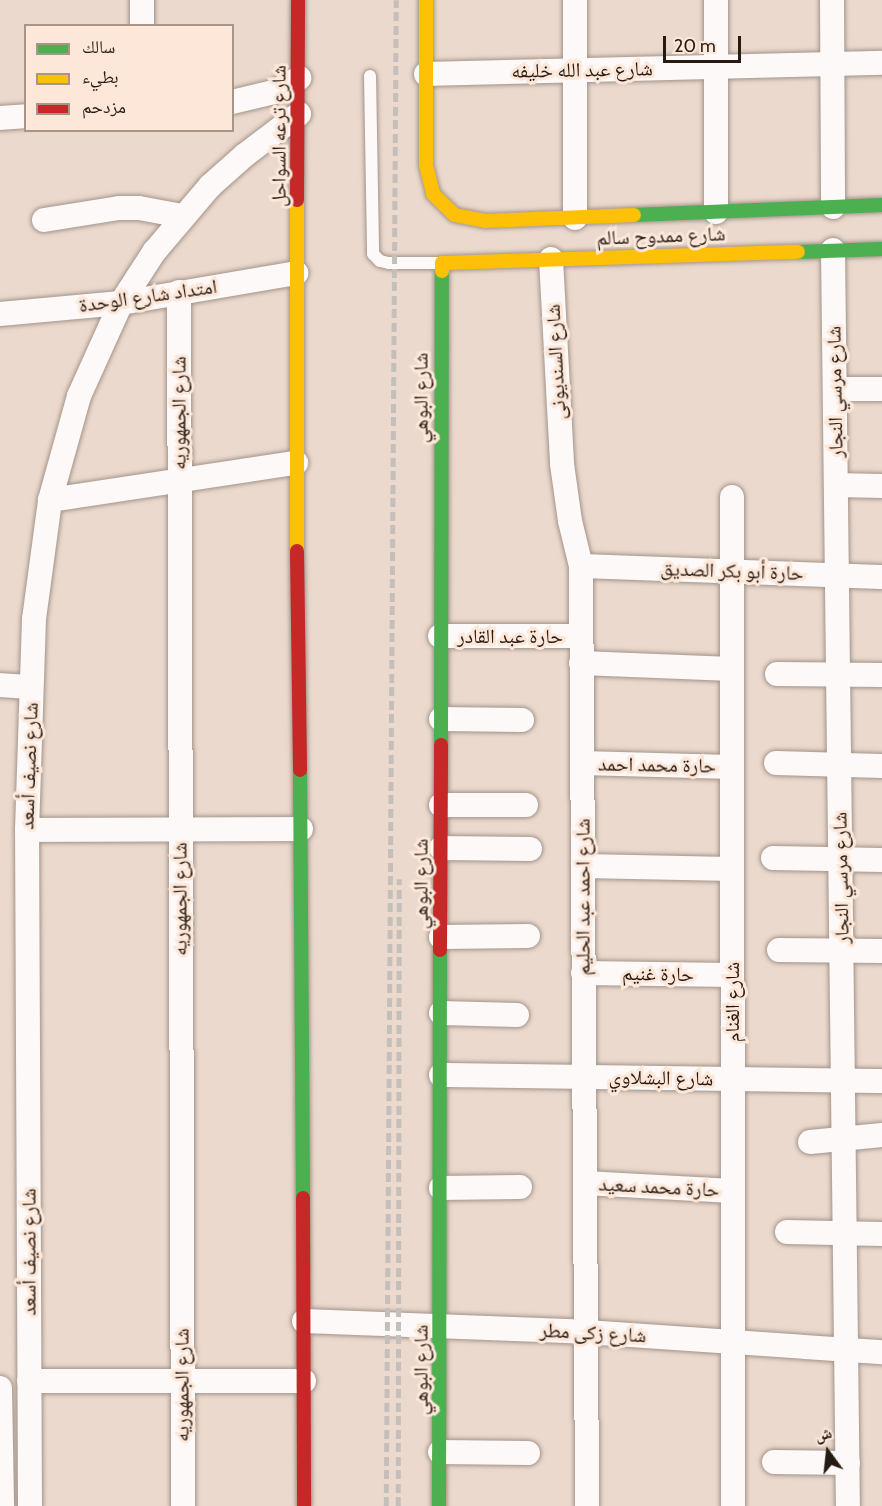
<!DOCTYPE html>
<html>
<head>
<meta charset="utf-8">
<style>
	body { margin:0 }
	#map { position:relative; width:882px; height:1506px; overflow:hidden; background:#ecd9cd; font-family:Cabin,"Noto Naskh Arabic",sans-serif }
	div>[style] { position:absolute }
	.roads { filter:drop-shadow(0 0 2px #a2948a) drop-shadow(0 0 2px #a2948a) }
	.lane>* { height:12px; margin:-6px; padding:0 6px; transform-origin:6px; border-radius:6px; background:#fcf9f8 }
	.street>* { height:24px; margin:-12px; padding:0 12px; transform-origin:12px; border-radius:12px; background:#fcf9f8 }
	.fast>* { height:14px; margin:-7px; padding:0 7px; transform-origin:7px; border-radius:7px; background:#4caf50 }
	.slow>* { height:14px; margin:-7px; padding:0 7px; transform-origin:7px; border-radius:7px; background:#ffc107 }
	.jam>* { height:14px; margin:-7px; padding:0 7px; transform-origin:7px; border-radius:7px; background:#c62828 }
	.rail>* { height:4.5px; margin-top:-2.25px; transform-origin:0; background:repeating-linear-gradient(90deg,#c4bfbb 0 9px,transparent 0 13.5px) }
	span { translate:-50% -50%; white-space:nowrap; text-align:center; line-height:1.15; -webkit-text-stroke:6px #fce7d9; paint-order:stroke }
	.street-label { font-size:20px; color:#271a12 }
	.legend { position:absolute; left:24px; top:24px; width:210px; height:108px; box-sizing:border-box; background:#fce7d9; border:2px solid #a79589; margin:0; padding:8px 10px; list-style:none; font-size:18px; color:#271a12 }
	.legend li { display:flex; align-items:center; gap:12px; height:30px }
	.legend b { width:30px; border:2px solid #a79589 }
	.north { position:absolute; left:798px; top:1422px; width:60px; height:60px; -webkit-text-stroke:4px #fce7d9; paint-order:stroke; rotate:345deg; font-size:16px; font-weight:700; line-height:24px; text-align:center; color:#271a12 }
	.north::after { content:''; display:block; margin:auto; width:21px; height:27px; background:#271a12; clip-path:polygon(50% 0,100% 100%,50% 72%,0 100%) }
	.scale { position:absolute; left:663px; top:36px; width:78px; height:27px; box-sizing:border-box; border:3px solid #271a12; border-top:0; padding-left:8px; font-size:18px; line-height:21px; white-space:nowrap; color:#271a12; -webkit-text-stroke:4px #fce7d9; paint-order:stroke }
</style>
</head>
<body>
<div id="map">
	<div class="roads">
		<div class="lane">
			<div style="left:370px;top:76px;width:178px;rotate:89deg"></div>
			<div style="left:373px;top:254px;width:10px;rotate:45deg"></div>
			<div style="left:380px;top:261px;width:9px;rotate:13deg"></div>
			<div style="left:389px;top:263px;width:53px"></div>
		</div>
		<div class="street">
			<div style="left:142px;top:0;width:26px;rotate:90deg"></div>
			<div style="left:575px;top:0;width:218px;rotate:90deg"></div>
			<div style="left:832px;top:0;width:207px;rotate:89.7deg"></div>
			<div style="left:426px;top:74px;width:456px;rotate:-1.4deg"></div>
			<div style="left:232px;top:102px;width:43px;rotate:-13.4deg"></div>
			<div style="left:274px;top:92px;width:29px;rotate:-29deg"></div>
			<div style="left:0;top:118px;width:26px;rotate:-4deg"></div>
			<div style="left:716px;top:212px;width:212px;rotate:-90deg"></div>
			<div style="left:44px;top:220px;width:76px;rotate:-9.1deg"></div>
			<div style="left:119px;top:208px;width:20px"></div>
			<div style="left:139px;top:208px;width:44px;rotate:10.5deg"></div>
			<div style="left:833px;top:250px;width:1256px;rotate:89.32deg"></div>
			<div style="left:551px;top:259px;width:205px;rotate:86.9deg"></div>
			<div style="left:562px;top:464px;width:58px;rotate:82deg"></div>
			<div style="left:570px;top:521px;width:46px;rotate:76.3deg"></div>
			<div style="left:581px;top:566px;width:940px;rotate:89.63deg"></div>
			<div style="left:179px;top:292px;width:1214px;rotate:89.81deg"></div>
			<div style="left:0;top:314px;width:121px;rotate:-5.2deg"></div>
			<div style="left:121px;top:303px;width:178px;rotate:-9.7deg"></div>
			<div style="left:835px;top:389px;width:47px"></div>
			<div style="left:836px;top:485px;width:46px;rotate:1.2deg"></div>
			<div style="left:732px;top:497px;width:1009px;rotate:89.94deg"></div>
			<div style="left:50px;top:500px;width:249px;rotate:-8.6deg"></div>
			<div style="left:581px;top:566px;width:301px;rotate:2.1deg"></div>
			<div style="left:440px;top:636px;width:140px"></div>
			<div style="left:581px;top:663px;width:151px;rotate:2.3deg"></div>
			<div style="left:777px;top:674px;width:105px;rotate:0.5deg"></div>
			<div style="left:0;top:685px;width:31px;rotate:4deg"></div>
			<div style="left:441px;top:719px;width:81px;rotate:0.7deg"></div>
			<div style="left:582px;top:763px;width:150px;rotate:1.5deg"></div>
			<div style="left:776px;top:763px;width:106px;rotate:1.6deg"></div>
			<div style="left:441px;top:805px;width:85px"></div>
			<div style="left:27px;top:830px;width:274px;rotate:-0.2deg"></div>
			<div style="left:441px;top:848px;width:89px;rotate:0.6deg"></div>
			<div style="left:773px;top:858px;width:109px;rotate:1.1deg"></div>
			<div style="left:583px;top:866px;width:149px;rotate:1.2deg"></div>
			<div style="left:441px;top:937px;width:87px;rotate:-0.7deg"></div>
			<div style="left:779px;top:950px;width:103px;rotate:0.6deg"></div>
			<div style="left:583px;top:973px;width:149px;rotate:0.8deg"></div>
			<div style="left:441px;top:1013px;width:76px;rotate:1.5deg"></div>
			<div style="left:441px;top:1075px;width:441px;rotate:0.8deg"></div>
			<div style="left:810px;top:1142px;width:72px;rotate:-5.6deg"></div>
			<div style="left:585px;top:1183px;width:148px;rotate:3.1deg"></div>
			<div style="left:441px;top:1188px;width:79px;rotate:-0.7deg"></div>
			<div style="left:787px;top:1232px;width:95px;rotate:1.2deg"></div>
			<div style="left:304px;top:1321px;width:282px;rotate:2.2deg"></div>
			<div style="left:586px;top:1332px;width:297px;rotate:3.9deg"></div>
			<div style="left:29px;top:1381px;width:275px"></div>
			<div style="left:0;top:1388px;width:118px;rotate:89deg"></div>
			<div style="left:440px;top:1452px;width:88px;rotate:0.7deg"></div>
			<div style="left:774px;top:1462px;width:74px;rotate:0.8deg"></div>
			<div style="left:30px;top:1506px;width:676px;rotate:-90.25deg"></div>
			<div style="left:27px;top:830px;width:211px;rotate:-88.1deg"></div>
			<div style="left:34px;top:619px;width:120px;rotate:-82.3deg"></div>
			<div style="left:50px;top:500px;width:108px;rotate:-74.4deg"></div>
			<div style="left:79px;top:396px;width:102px;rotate:-65.7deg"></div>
			<div style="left:121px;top:303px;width:61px;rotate:-57.1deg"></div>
			<div style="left:154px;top:252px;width:87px;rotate:-49.7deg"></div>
			<div style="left:210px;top:186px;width:47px;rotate:-41.5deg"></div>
			<div style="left:245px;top:155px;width:68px;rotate:-37.2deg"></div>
		</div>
		<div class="fast">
			<div style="left:634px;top:215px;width:248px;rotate:-2.3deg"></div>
			<div style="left:798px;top:252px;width:84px;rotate:-2deg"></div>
			<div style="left:441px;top:745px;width:474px;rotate:-89.9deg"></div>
			<div style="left:300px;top:770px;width:428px;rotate:89.6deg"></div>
			<div style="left:439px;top:1506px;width:556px;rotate:-89.9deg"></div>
		</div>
		<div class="slow">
			<div style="left:426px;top:0;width:165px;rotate:90deg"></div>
			<div style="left:426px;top:165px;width:30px;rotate:76deg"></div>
			<div style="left:433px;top:194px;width:30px;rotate:44deg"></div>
			<div style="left:455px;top:215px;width:31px;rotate:11deg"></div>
			<div style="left:485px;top:221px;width:149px;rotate:-2.3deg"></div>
			<div style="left:297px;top:200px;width:351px;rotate:90deg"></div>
			<div style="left:442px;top:271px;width:8px;rotate:-90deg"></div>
			<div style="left:442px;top:263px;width:356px;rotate:-1.8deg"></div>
		</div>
		<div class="jam">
			<div style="left:297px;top:200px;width:200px;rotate:-89.7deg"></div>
			<div style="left:297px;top:551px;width:219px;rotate:89.2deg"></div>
			<div style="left:440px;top:950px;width:205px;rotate:-89.7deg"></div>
			<div style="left:303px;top:1198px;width:308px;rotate:89.8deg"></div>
		</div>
	</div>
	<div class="rail">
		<div style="left:386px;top:1506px;width:1506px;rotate:-89.62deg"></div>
		<div style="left:398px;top:1506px;width:627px;rotate:-89.91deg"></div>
	</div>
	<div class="street-label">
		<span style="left:582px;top:70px;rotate:-1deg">شارع عبد الله خليفه</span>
		<span style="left:279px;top:136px;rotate:-90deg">شارع ترعه السواحل</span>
		<span style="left:661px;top:236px;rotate:-2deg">شارع ممدوح سالم</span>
		<span style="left:148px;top:296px;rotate:-8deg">امتداد شارع الوحدة</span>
		<span style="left:556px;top:362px;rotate:-93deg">شارع السنديونى</span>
		<span style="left:835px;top:392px;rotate:-91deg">شارع مرسي النجار</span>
		<span style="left:421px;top:398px;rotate:-90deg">شارع البوهي</span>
		<span style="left:179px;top:413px;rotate:-90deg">شارع الجمهوريه</span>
		<span style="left:732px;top:571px;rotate:2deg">حارة أبو بكر الصديق</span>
		<span style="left:510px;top:636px">حارة عبد القادر</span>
		<span style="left:657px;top:765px;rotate:1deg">حارة محمد احمد</span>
		<span style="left:29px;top:766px;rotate:-88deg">شارع نصيف أسعد</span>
		<span style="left:841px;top:878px;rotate:-91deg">شارع مرسي النجار</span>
		<span style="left:421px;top:884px;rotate:-90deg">شارع البوهي</span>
		<span style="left:583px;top:897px;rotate:-90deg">شارع احمد عبد الحليم</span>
		<span style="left:180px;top:899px;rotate:-90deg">شارع الجمهوريه</span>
		<span style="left:658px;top:974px;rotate:1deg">حارة غنيم</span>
		<span style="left:732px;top:1002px;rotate:-90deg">شارع الغنام</span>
		<span style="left:661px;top:1078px;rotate:1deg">شارع البشلاوي</span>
		<span style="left:659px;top:1187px;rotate:3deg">حارة محمد سعيد</span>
		<span style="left:29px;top:1252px;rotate:-90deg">شارع نصيف أسعد</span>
		<span style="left:593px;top:1333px;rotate:3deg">شارع زكى مطر</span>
		<span style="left:421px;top:1370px;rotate:-90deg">شارع البوهي</span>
		<span style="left:182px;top:1385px;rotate:-90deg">شارع الجمهوريه</span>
	</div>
	<ul class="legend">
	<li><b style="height:8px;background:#4caf50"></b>سالك</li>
	<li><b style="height:8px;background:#ffc107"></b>بطيء</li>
	<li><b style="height:8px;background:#c62828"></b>مزدحم</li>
	</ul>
	<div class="north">ش</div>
	<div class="scale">20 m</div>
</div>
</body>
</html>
